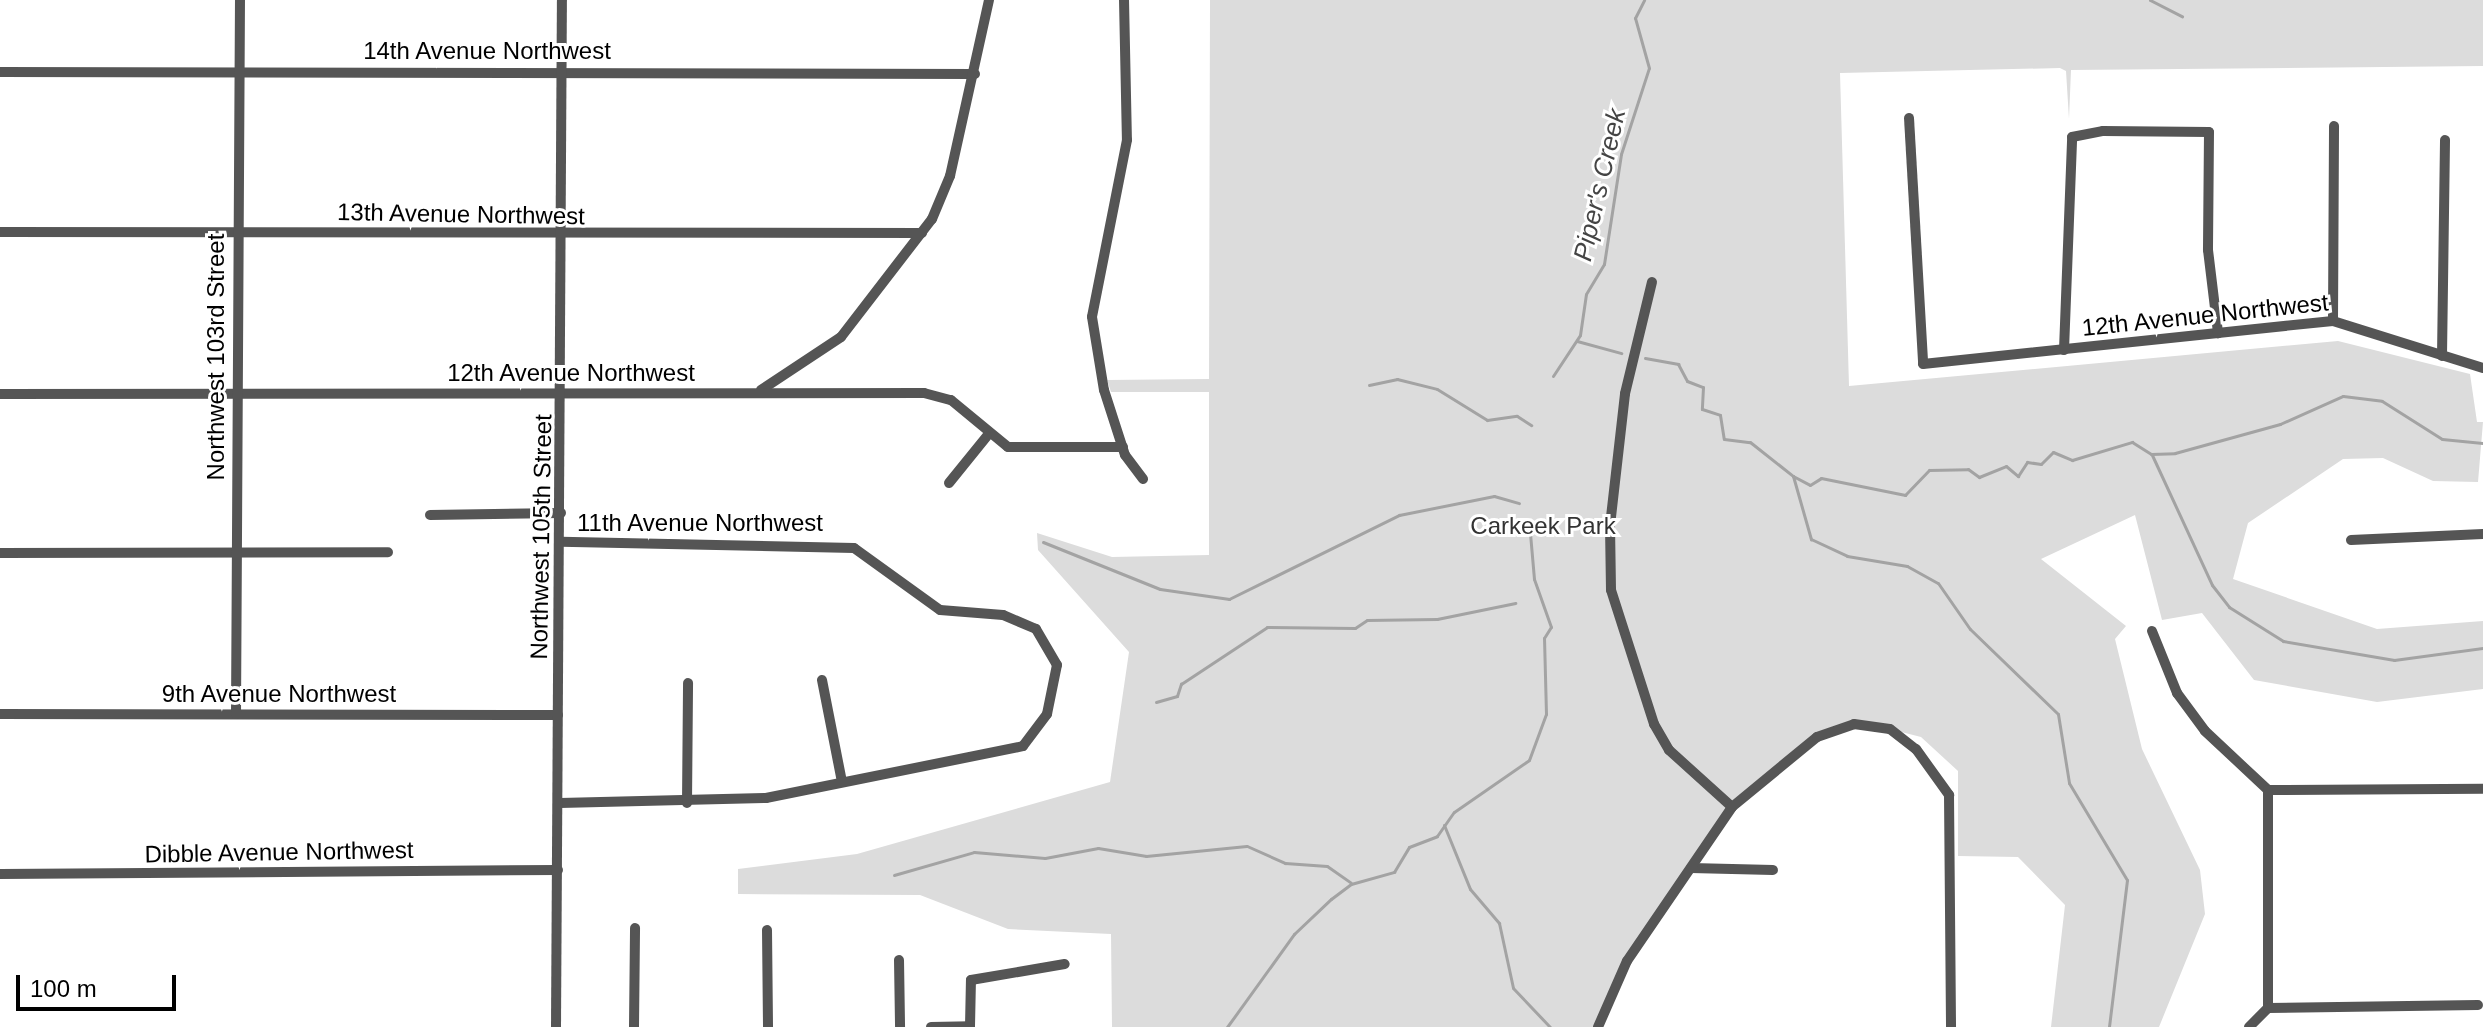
<!DOCTYPE html>
<html>
<head>
<meta charset="utf-8">
<style>
	body { margin:0 }
	#map { position:relative; width:2483px; height:1027px; overflow:hidden; background:#fff; font-family:Helvetica,sans-serif }
	div>[style] { position:absolute }
	.green>* { inset:0; background:#dcdcdc }
	.stream>* { height:3px; margin:-1.5px; padding:0 1.5px; transform-origin:1.5px; border-radius:1.5px; background:#a3a3a3 }
	.minor>* { height:10px; margin:-5px; padding:0 5px; transform-origin:5px; border-radius:5px; background:#555 }
	span { translate:-50% -50%; white-space:nowrap; text-align:center; line-height:1.15; -webkit-text-stroke:6px #fff; paint-order:stroke }
	.street-label { font-size:24px; color:#000 }
	.park-label { font-size:24px; color:#333 }
	.water-label { font-size:26px; color:#444; font-style:italic }
	.scale { position:absolute; left:16px; top:975px; width:160px; height:36px; box-sizing:border-box; border:4px solid #000; border-top:0; padding-left:10px; font-size:24px; line-height:28px; white-space:nowrap; color:#000; -webkit-text-stroke:6px #fff; paint-order:stroke }
</style>
</head>
<body>
<div id="map">
	<div class="green">
		<div style="clip-path:polygon(1210px 0,2483px 0,2483px 66px,2071px 70px,2069px 119px,2066px 71px,2060px 68px,1840px 73px,1849px 386px,2338px 341px,2470px 374px,2477px 422px,2483px 422px,2478px 482px,2433px 481px,2383px 458px,2343px 459px,2248px 523px,2233px 579px,2377px 629px,2483px 621px,2483px 689px,2377px 702px,2254px 680px,2202px 613px,2162px 620px,2135px 515px,2041px 559px,2126px 626px,2115px 639px,2142px 749px,2200px 870px,2205px 914px,2159px 1027px,2051px 1027px,2065px 905px,2018px 857px,1958px 856px,1958px 771px,1921px 737px,1878px 726px,1829px 730px,1732px 807px,1627px 961px,1598px 1027px,1112px 1027px,1111px 934px,1008px 929px,920px 895px,738px 894px,738px 869px,857px 854px,1110px 782px,1129px 652px,1038px 550px,1037px 533px,1112px 557px,1209px 555px,1209px 392px,1111px 392px,1107px 380px,1209px 379px)"></div>
	</div>
	<div class="stream">
		<div style="left:2150px;top:0;width:36px;rotate:27deg"></div>
		<div style="left:1577px;top:341px;width:46px;rotate:15.3deg"></div>
		<div style="left:1645px;top:358px;width:34px;rotate:10deg"></div>
		<div style="left:1678px;top:364px;width:19px;rotate:62deg"></div>
		<div style="left:1687px;top:381px;width:17px;rotate:21deg"></div>
		<div style="left:1703px;top:387px;width:22px;rotate:93deg"></div>
		<div style="left:1702px;top:409px;width:19px;rotate:18deg"></div>
		<div style="left:1720px;top:415px;width:24px;rotate:81deg"></div>
		<div style="left:1724px;top:439px;width:26px;rotate:7deg"></div>
		<div style="left:1750px;top:442px;width:55px;rotate:38.3deg"></div>
		<div style="left:1793px;top:476px;width:66px;rotate:74.1deg"></div>
		<div style="left:1811px;top:539px;width:40px;rotate:25deg"></div>
		<div style="left:1847px;top:556px;width:61px;rotate:9.5deg"></div>
		<div style="left:1907px;top:566px;width:35px;rotate:29deg"></div>
		<div style="left:1938px;top:583px;width:56px;rotate:55.2deg"></div>
		<div style="left:1970px;top:629px;width:122px;rotate:44deg"></div>
		<div style="left:2058px;top:714px;width:70px;rotate:80.9deg"></div>
		<div style="left:2069px;top:783px;width:113px;rotate:59.1deg"></div>
		<div style="left:2127px;top:880px;width:148px;rotate:97deg"></div>
		<div style="left:1553px;top:376px;width:49px;rotate:-56.6deg"></div>
		<div style="left:1580px;top:335px;width:41px;rotate:-81.7deg"></div>
		<div style="left:1586px;top:294px;width:35px;rotate:-59deg"></div>
		<div style="left:1604px;top:264px;width:111px;rotate:-81.2deg"></div>
		<div style="left:1621px;top:154px;width:90px;rotate:-72deg"></div>
		<div style="left:1649px;top:68px;width:52px;rotate:-105.6deg"></div>
		<div style="left:1635px;top:18px;width:20px;rotate:-63deg"></div>
		<div style="left:1369px;top:385px;width:29px;rotate:-12deg"></div>
		<div style="left:1397px;top:379px;width:41px;rotate:14deg"></div>
		<div style="left:1437px;top:389px;width:59px;rotate:31.8deg"></div>
		<div style="left:1487px;top:420px;width:30px;rotate:-8deg"></div>
		<div style="left:1517px;top:416px;width:17px;rotate:33deg"></div>
		<div style="left:2152px;top:455px;width:143px;rotate:65.2deg"></div>
		<div style="left:2212px;top:585px;width:28px;rotate:52deg"></div>
		<div style="left:2229px;top:607px;width:64px;rotate:32.2deg"></div>
		<div style="left:2283px;top:641px;width:113px;rotate:9.7deg"></div>
		<div style="left:2394px;top:660px;width:90px;rotate:-7.7deg"></div>
		<div style="left:1793px;top:476px;width:19px;rotate:28deg"></div>
		<div style="left:1810px;top:485px;width:13px;rotate:-32deg"></div>
		<div style="left:1821px;top:478px;width:86px;rotate:11.4deg"></div>
		<div style="left:1905px;top:495px;width:35px;rotate:-46deg"></div>
		<div style="left:1929px;top:470px;width:39px;rotate:-1deg"></div>
		<div style="left:1968px;top:469px;width:14px;rotate:36deg"></div>
		<div style="left:1979px;top:477px;width:29px;rotate:-22deg"></div>
		<div style="left:2006px;top:466px;width:16px;rotate:40deg"></div>
		<div style="left:2018px;top:476px;width:17px;rotate:-57deg"></div>
		<div style="left:2027px;top:462px;width:14px;rotate:8deg"></div>
		<div style="left:2041px;top:464px;width:17px;rotate:-45deg"></div>
		<div style="left:2053px;top:452px;width:21px;rotate:23deg"></div>
		<div style="left:2072px;top:460px;width:63px;rotate:-16.7deg"></div>
		<div style="left:2132px;top:442px;width:22px;rotate:32deg"></div>
		<div style="left:2151px;top:454px;width:24px;rotate:-2deg"></div>
		<div style="left:2175px;top:453px;width:109px;rotate:-15.4deg"></div>
		<div style="left:2280px;top:424px;width:69px;rotate:-24deg"></div>
		<div style="left:2343px;top:396px;width:39px;rotate:7deg"></div>
		<div style="left:2382px;top:401px;width:71px;rotate:32.3deg"></div>
		<div style="left:2442px;top:439px;width:41px;rotate:5.6deg"></div>
		<div style="left:1043px;top:542px;width:126px;rotate:21.9deg"></div>
		<div style="left:1160px;top:589px;width:70px;rotate:8.2deg"></div>
		<div style="left:1229px;top:599px;width:190px;rotate:-26.3deg"></div>
		<div style="left:1399px;top:515px;width:97px;rotate:-11.3deg"></div>
		<div style="left:1494px;top:496px;width:26px;rotate:16deg"></div>
		<div style="left:1156px;top:702px;width:22px;rotate:-16deg"></div>
		<div style="left:1177px;top:696px;width:13px;rotate:-72deg"></div>
		<div style="left:1181px;top:684px;width:103px;rotate:-33.5deg"></div>
		<div style="left:1267px;top:627px;width:88px;rotate:0.7deg"></div>
		<div style="left:1355px;top:628px;width:14px;rotate:-34deg"></div>
		<div style="left:1367px;top:620px;width:70px;rotate:-0.8deg"></div>
		<div style="left:1437px;top:619px;width:80px;rotate:-11.6deg"></div>
		<div style="left:1444px;top:825px;width:69px;rotate:67.9deg"></div>
		<div style="left:1470px;top:889px;width:45px;rotate:49.5deg"></div>
		<div style="left:1499px;top:923px;width:66px;rotate:77.8deg"></div>
		<div style="left:1513px;top:988px;width:54px;rotate:46.5deg"></div>
		<div style="left:894px;top:875px;width:83px;rotate:-16deg"></div>
		<div style="left:974px;top:852px;width:71px;rotate:4.8deg"></div>
		<div style="left:1045px;top:858px;width:54px;rotate:-10.7deg"></div>
		<div style="left:1098px;top:848px;width:49px;rotate:9.5deg"></div>
		<div style="left:1146px;top:856px;width:101px;rotate:-5.7deg"></div>
		<div style="left:1247px;top:846px;width:42px;rotate:24.1deg"></div>
		<div style="left:1285px;top:863px;width:42px;rotate:4.1deg"></div>
		<div style="left:1327px;top:866px;width:29px;rotate:35deg"></div>
		<div style="left:1227px;top:1027px;width:115px;rotate:-54.2deg"></div>
		<div style="left:1294px;top:934px;width:51px;rotate:-43.4deg"></div>
		<div style="left:1331px;top:899px;width:25px;rotate:-37deg"></div>
		<div style="left:1351px;top:884px;width:45px;rotate:-15.6deg"></div>
		<div style="left:1394px;top:872px;width:29px;rotate:-59deg"></div>
		<div style="left:1409px;top:847px;width:30px;rotate:-21deg"></div>
		<div style="left:1437px;top:836px;width:29px;rotate:-55deg"></div>
		<div style="left:1454px;top:812px;width:91px;rotate:-34.7deg"></div>
		<div style="left:1529px;top:760px;width:49px;rotate:-69.7deg"></div>
		<div style="left:1546px;top:714px;width:76px;rotate:-91.5deg"></div>
		<div style="left:1544px;top:638px;width:13px;rotate:-58deg"></div>
		<div style="left:1551px;top:627px;width:51px;rotate:-109.5deg"></div>
		<div style="left:1534px;top:579px;width:46px;rotate:-95deg"></div>
	</div>
	<div class="minor">
		<div style="left:1124px;top:0;width:140px;rotate:88.8deg"></div>
		<div style="left:1127px;top:140px;width:180px;rotate:101.2deg"></div>
		<div style="left:1092px;top:317px;width:74px;rotate:80.7deg"></div>
		<div style="left:1104px;top:390px;width:68px;rotate:72.1deg"></div>
		<div style="left:1125px;top:455px;width:30px;rotate:53deg"></div>
		<div style="left:0;top:72px;width:975px;rotate:0.12deg"></div>
		<div style="left:1909px;top:118px;width:246px;rotate:86.7deg"></div>
		<div style="left:1923px;top:364px;width:412px;rotate:-6deg"></div>
		<div style="left:2333px;top:321px;width:157px;rotate:17.4deg"></div>
		<div style="left:0;top:232px;width:922px;rotate:0.06deg"></div>
		<div style="left:1652px;top:282px;width:115px;rotate:103.6deg"></div>
		<div style="left:1625px;top:394px;width:133px;rotate:96.5deg"></div>
		<div style="left:1610px;top:526px;width:64px;rotate:89.1deg"></div>
		<div style="left:1611px;top:590px;width:141px;rotate:72.2deg"></div>
		<div style="left:1654px;top:724px;width:30px;rotate:60deg"></div>
		<div style="left:1669px;top:750px;width:85px;rotate:42.1deg"></div>
		<div style="left:2333px;top:321px;width:195px;rotate:-89.7deg"></div>
		<div style="left:2064px;top:350px;width:213px;rotate:-87.8deg"></div>
		<div style="left:2072px;top:137px;width:32px;rotate:-11deg"></div>
		<div style="left:2103px;top:131px;width:106px;rotate:0.5deg"></div>
		<div style="left:2209px;top:132px;width:118px;rotate:90.5deg"></div>
		<div style="left:2208px;top:250px;width:84px;rotate:83.1deg"></div>
		<div style="left:2442px;top:356px;width:216px;rotate:-89.2deg"></div>
		<div style="left:761px;top:390px;width:96px;rotate:-33.5deg"></div>
		<div style="left:841px;top:337px;width:149px;rotate:-52.4deg"></div>
		<div style="left:932px;top:219px;width:47px;rotate:-67.3deg"></div>
		<div style="left:950px;top:176px;width:180px;rotate:-77.5deg"></div>
		<div style="left:0;top:394px;width:924px;rotate:-0.06deg"></div>
		<div style="left:924px;top:393px;width:28px;rotate:15deg"></div>
		<div style="left:951px;top:400px;width:74px;rotate:39.5deg"></div>
		<div style="left:1008px;top:447px;width:115px"></div>
		<div style="left:949px;top:483px;width:60px;rotate:-51deg"></div>
		<div style="left:430px;top:515px;width:131px;rotate:-0.9deg"></div>
		<div style="left:2351px;top:540px;width:132px;rotate:-2.6deg"></div>
		<div style="left:0;top:553px;width:388px;rotate:-0.1deg"></div>
		<div style="left:2152px;top:631px;width:67px;rotate:68deg"></div>
		<div style="left:2177px;top:693px;width:47px;rotate:53.6deg"></div>
		<div style="left:2205px;top:731px;width:86px;rotate:43.1deg"></div>
		<div style="left:2268px;top:790px;width:215px;rotate:-0.3deg"></div>
		<div style="left:822px;top:680px;width:104px;rotate:78.9deg"></div>
		<div style="left:0;top:714px;width:558px;rotate:0.1deg"></div>
		<div style="left:236px;top:714px;width:714px;rotate:-89.68deg"></div>
		<div style="left:2268px;top:790px;width:218px;rotate:90deg"></div>
		<div style="left:560px;top:803px;width:206px;rotate:-1.4deg"></div>
		<div style="left:766px;top:798px;width:262px;rotate:-11.4deg"></div>
		<div style="left:1023px;top:746px;width:40px;rotate:-53deg"></div>
		<div style="left:1047px;top:714px;width:50px;rotate:-78.5deg"></div>
		<div style="left:1057px;top:665px;width:42px;rotate:-120.3deg"></div>
		<div style="left:1036px;top:629px;width:36px;rotate:-157deg"></div>
		<div style="left:1003px;top:615px;width:63px;rotate:-175.5deg"></div>
		<div style="left:940px;top:610px;width:106px;rotate:-144.2deg"></div>
		<div style="left:854px;top:548px;width:293px;rotate:-178.8deg"></div>
		<div style="left:687px;top:803px;width:120px;rotate:-89.5deg"></div>
		<div style="left:1691px;top:868px;width:82px;rotate:1.4deg"></div>
		<div style="left:0;top:874px;width:558px;rotate:-0.41deg"></div>
		<div style="left:767px;top:930px;width:97px;rotate:89.4deg"></div>
		<div style="left:899px;top:960px;width:67px;rotate:89.1deg"></div>
		<div style="left:556px;top:1027px;width:1027px;rotate:-89.67deg"></div>
		<div style="left:634px;top:1027px;width:99px;rotate:-89.4deg"></div>
		<div style="left:931px;top:1027px;width:39px;rotate:-1deg"></div>
		<div style="left:970px;top:1026px;width:46px;rotate:-88.8deg"></div>
		<div style="left:971px;top:980px;width:95px;rotate:-9.7deg"></div>
		<div style="left:1598px;top:1027px;width:72px;rotate:-66.3deg"></div>
		<div style="left:1627px;top:961px;width:186px;rotate:-55.7deg"></div>
		<div style="left:1732px;top:807px;width:110px;rotate:-39.5deg"></div>
		<div style="left:1817px;top:737px;width:39px;rotate:-19deg"></div>
		<div style="left:1854px;top:724px;width:36px;rotate:8deg"></div>
		<div style="left:1890px;top:729px;width:33px;rotate:38deg"></div>
		<div style="left:1916px;top:749px;width:57px;rotate:54.3deg"></div>
		<div style="left:1949px;top:795px;width:232px;rotate:89.5deg"></div>
		<div style="left:2249px;top:1027px;width:27px;rotate:-45deg"></div>
		<div style="left:2268px;top:1008px;width:210px;rotate:-0.8deg"></div>
	</div>
	<div class="street-label">
		<span style="left:487px;top:51px">14th Avenue Northwest</span>
		<span style="left:461px;top:214px;rotate:1deg">13th Avenue Northwest</span>
		<span style="left:2205px;top:315px;rotate:-6deg">12th Avenue Northwest</span>
		<span style="left:216px;top:357px;rotate:-90deg">Northwest 103rd Street</span>
		<span style="left:571px;top:373px">12th Avenue Northwest</span>
		<span style="left:700px;top:523px">11th Avenue Northwest</span>
		<span style="left:541px;top:537px;rotate:-89deg">Northwest 105th Street</span>
		<span style="left:279px;top:694px">9th Avenue Northwest</span>
		<span style="left:279px;top:852px;rotate:-1deg">Dibble Avenue Northwest</span>
	</div>
	<div class="park-label">
		<span style="left:1543px;top:526px">Carkeek Park</span>
	</div>
	<div class="water-label">
		<span style="left:1600px;top:185px;rotate:-77deg">Piper's Creek</span>
	</div>
	<div class="scale">100 m</div>
</div>
</body>
</html>
